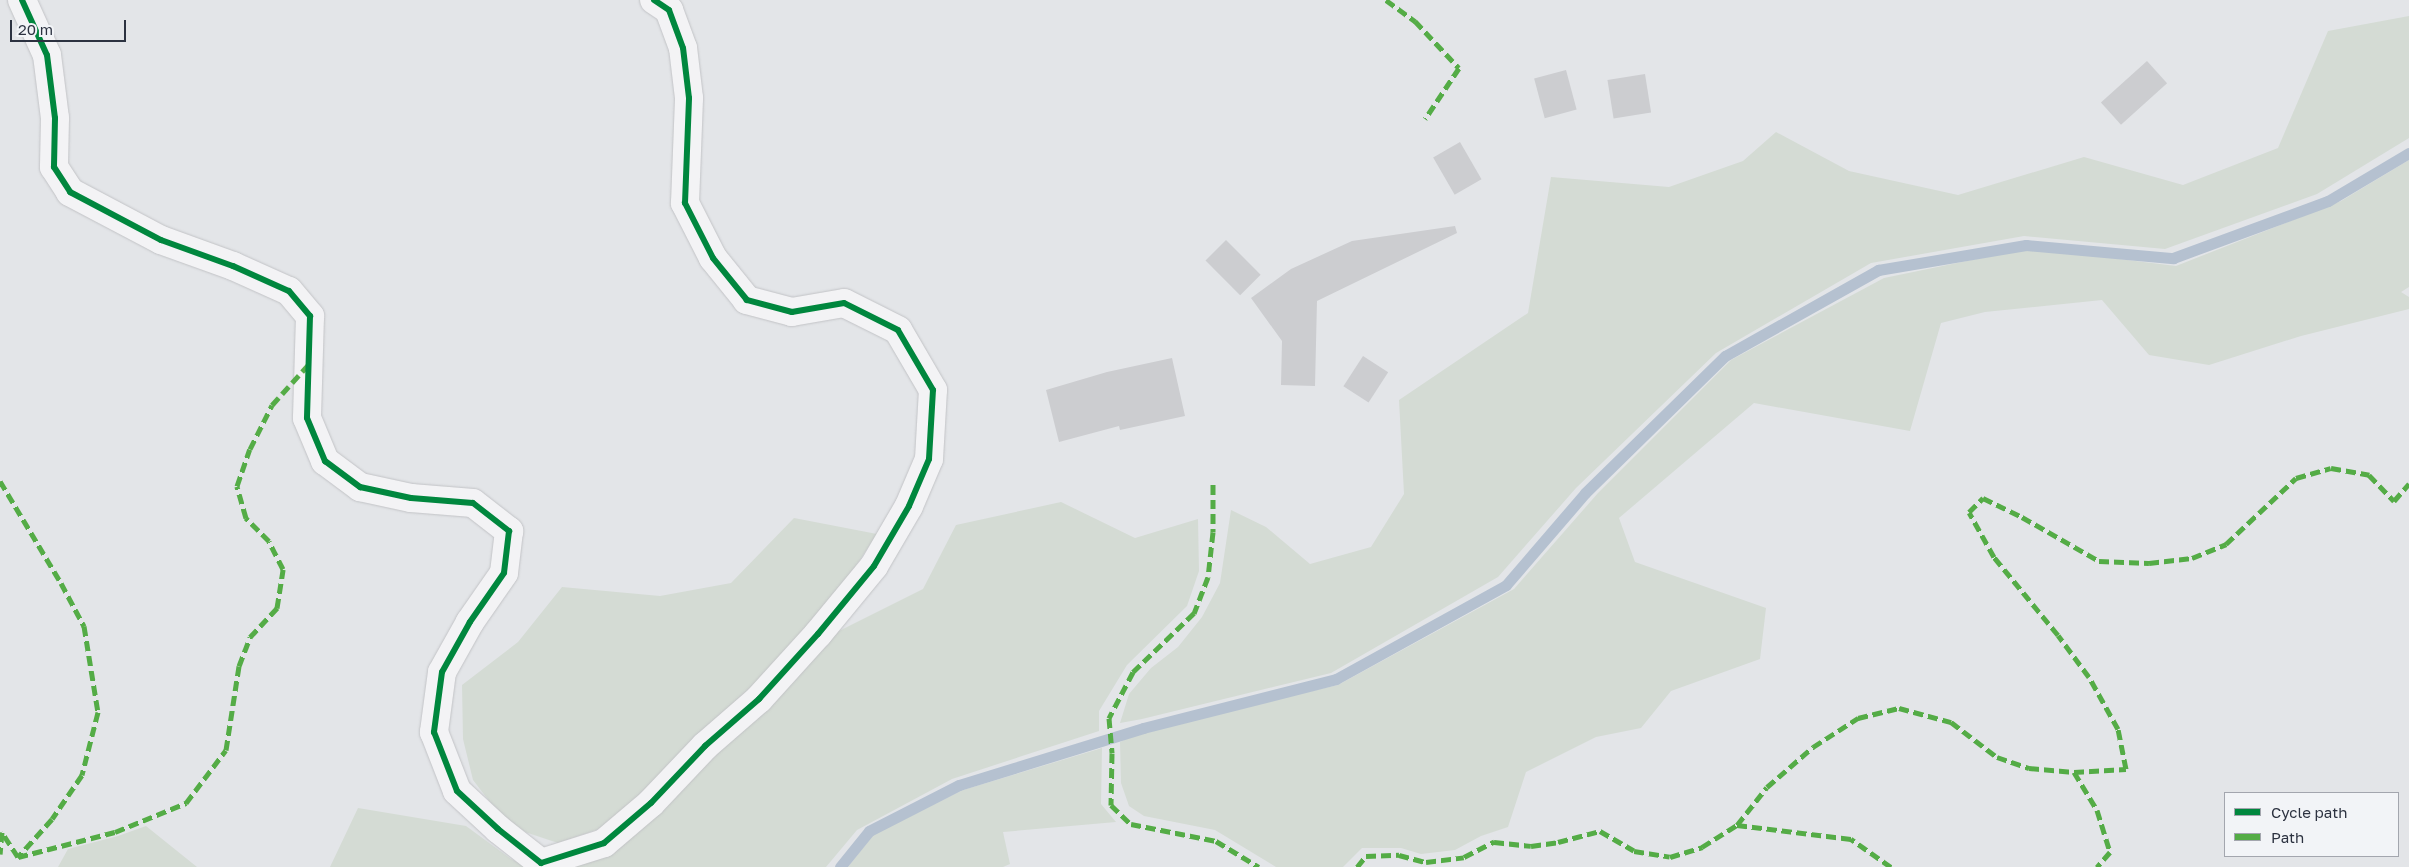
<!DOCTYPE html>
<html>
<head>
<meta charset="utf-8">
<style>
	body { margin:0 }
	#map { position:relative; width:2409px; height:867px; overflow:hidden; background:#e3e5e8; font-family:"Golos Text",sans-serif }
	div>[style] { position:absolute }
	.green>* { inset:0; background:#d4dbd4 }
	.stream>* { height:11px; margin:-5.5px; padding:0 5.5px; transform-origin:5.5px; border-radius:5.5px; background:#b5c1d0 }
	.building>* { inset:0; background:#cccdd0; transform-origin:0 0 }
	.roads { filter:drop-shadow(0 0 1px #c2c3c6) drop-shadow(0 0 1px #c2c3c6) }
	.minor>* { height:28px; margin:-14px; padding:0 14px; transform-origin:14px; border-radius:14px; background:#f3f3f5 }
	.quiet>* { height:5px; margin-top:-2.5px; transform-origin:0; background:repeating-linear-gradient(90deg,#54ac46 0 10px,transparent 0 15px) }
	.cycleway>* { height:6px; margin:-3px; padding:0 3px; transform-origin:3px; border-radius:3px; background:#00873e }
	span { translate:-50% -50%; white-space:nowrap; text-align:center; line-height:1.15; -webkit-text-stroke:5px #f2f4f7; paint-order:stroke }
	.legend { position:absolute; left:2224px; top:792px; width:175px; height:65px; box-sizing:border-box; background:#f2f4f7; border:1px solid #a3a6ae; margin:0; padding:6px 9px; list-style:none; font-size:15px; color:#2c3240 }
	.legend li { display:flex; align-items:center; gap:10px; height:25px }
	.legend b { width:25px; border:1px solid #a3a6ae }
	.scale { position:absolute; left:10px; top:20px; width:116px; height:22px; box-sizing:border-box; border:2px solid #2c3240; border-top:0; padding-left:6px; font-size:15px; line-height:18px; white-space:nowrap; color:#2c3240; -webkit-text-stroke:4px #f2f4f7; paint-order:stroke }
</style>
</head>
<body>
<div id="map">
	<div class="green">
		<div style="clip-path:polygon(2409px 16px,2409px 138px,2317px 194px,2165px 249px,2024px 236px,1871px 263px,1716px 353px,1576px 488px,1498px 577px,1331px 673px,1142px 719px,1120px 723px,1129px 694px,1151px 668px,1178px 647px,1202px 617px,1220px 583px,1231px 510px,1266px 527px,1310px 564px,1371px 547px,1404px 494px,1399px 400px,1528px 313px,1551px 177px,1669px 187px,1743px 161px,1776px 132px,1849px 171px,1958px 195px,2084px 157px,2183px 185px,2278px 148px,2328px 31px)"></div>
		<div style="clip-path:polygon(2409px 160px,2409px 287px,2401px 292px,2409px 297px,2409px 309px,2301px 336px,2209px 365px,2149px 355px,2102px 300px,1985px 312px,1941px 323px,1910px 431px,1754px 403px,1619px 518px,1635px 562px,1766px 608px,1760px 659px,1671px 691px,1641px 728px,1596px 737px,1526px 772px,1508px 827px,1481px 836px,1455px 850px,1421px 854px,1401px 848px,1362px 848px,1343px 867px,1276px 867px,1215px 830px,1144px 816px,1129px 806px,1121px 783px,1120px 742px,1148px 729px,1338px 685px,1514px 589px,1598px 493px,1731px 360px,1884px 278px,2030px 248px,2176px 266px,2341px 201px)"></div>
		<div style="clip-path:polygon(1061px 502px,1135px 538px,1198px 519px,1199px 571px,1187px 606px,1127px 665px,1099px 711px,1099px 731px,952px 779px,857px 830px,826px 867px,557px 867px,837px 632px,923px 589px,956px 525px)"></div>
		<div style="clip-path:polygon(794px 518px,877px 534px,854px 569px,811px 628px,750px 688px,696px 737px,643px 794px,605px 827px,558px 843px,525px 832px,500px 815px,473px 780px,463px 739px,462px 685px,518px 642px,562px 587px,660px 596px,731px 583px)"></div>
		<div style="clip-path:polygon(1102px 748px,1101px 804px,1116px 822px,1003px 832px,1010px 864px,1003px 867px,848px 867px,874px 834px,963px 790px)"></div>
		<div style="clip-path:polygon(358px 808px,466px 826px,511px 859px,528px 867px,330px 867px)"></div>
		<div style="clip-path:polygon(146px 826px,197px 867px,58px 867px,68px 849px,118px 836px)"></div>
	</div>
	<div class="stream">
		<div style="left:840px;top:867px;width:46px;rotate:-51.1deg"></div>
		<div style="left:869px;top:831px;width:101px;rotate:-27.1deg"></div>
		<div style="left:959px;top:785px;width:193px;rotate:-17.2deg"></div>
		<div style="left:1143px;top:728px;width:199px;rotate:-14.2deg"></div>
		<div style="left:1336px;top:679px;width:194px;rotate:-28.9deg"></div>
		<div style="left:1506px;top:585px;width:121px;rotate:-49.3deg"></div>
		<div style="left:1585px;top:493px;width:196px;rotate:-44.4deg"></div>
		<div style="left:1725px;top:356px;width:176px;rotate:-29.3deg"></div>
		<div style="left:1878px;top:270px;width:150px;rotate:-9.6deg"></div>
		<div style="left:2026px;top:245px;width:148px;rotate:5.1deg"></div>
		<div style="left:2173px;top:258px;width:165px;rotate:-20.2deg"></div>
		<div style="left:2328px;top:201px;width:94px;rotate:-30.7deg"></div>
	</div>
	<div class="building">
		<div style="left:2147px;top:61px;width:30px;height:62px;rotate:48deg"></div>
		<div style="left:1566px;top:70px;width:41px;height:33px;rotate:75deg"></div>
		<div style="left:1645px;top:74px;width:39px;height:38px;rotate:81deg"></div>
		<div style="left:1460px;top:142px;width:43px;height:31px;rotate:60deg"></div>
		<div style="clip-path:polygon(1455px 226px,1457px 233px,1317px 301px,1315px 386px,1281px 385px,1282px 341px,1251px 298px,1291px 269px,1352px 241px)"></div>
		<div style="left:1226px;top:240px;width:49px;height:29px;rotate:45deg"></div>
		<div style="left:1363px;top:356px;width:30px;height:36px;rotate:33deg"></div>
		<div style="clip-path:polygon(1172px 358px,1185px 416px,1120px 430px,1119px 426px,1059px 442px,1046px 390px,1107px 372px)"></div>
	</div>
	<div class="roads">
		<div class="minor">
			<div style="left:22px;top:0;width:60px;rotate:65.6deg"></div>
			<div style="left:47px;top:55px;width:64px;rotate:82.8deg"></div>
			<div style="left:55px;top:118px;width:49px;rotate:91.2deg"></div>
			<div style="left:54px;top:167px;width:30px;rotate:57deg"></div>
			<div style="left:70px;top:192px;width:103px;rotate:27.8deg"></div>
			<div style="left:161px;top:240px;width:77px;rotate:19.9deg"></div>
			<div style="left:233px;top:266px;width:61px;rotate:24.1deg"></div>
			<div style="left:289px;top:291px;width:33px;rotate:50deg"></div>
			<div style="left:310px;top:316px;width:102px;rotate:91.7deg"></div>
			<div style="left:307px;top:418px;width:47px;rotate:67.3deg"></div>
			<div style="left:325px;top:461px;width:44px;rotate:36.6deg"></div>
			<div style="left:360px;top:487px;width:52px;rotate:12.2deg"></div>
			<div style="left:411px;top:498px;width:62px;rotate:4.6deg"></div>
			<div style="left:473px;top:503px;width:46px;rotate:37.9deg"></div>
			<div style="left:509px;top:531px;width:42px;rotate:96.8deg"></div>
			<div style="left:504px;top:573px;width:60px;rotate:124.8deg"></div>
			<div style="left:470px;top:622px;width:57px;rotate:119.2deg"></div>
			<div style="left:442px;top:672px;width:61px;rotate:97.6deg"></div>
			<div style="left:434px;top:732px;width:63px;rotate:68.7deg"></div>
			<div style="left:457px;top:791px;width:56px;rotate:42.8deg"></div>
			<div style="left:498px;top:829px;width:55px;rotate:38.3deg"></div>
			<div style="left:541px;top:863px;width:66px;rotate:-17.6deg"></div>
			<div style="left:604px;top:843px;width:62px;rotate:-40.4deg"></div>
			<div style="left:651px;top:803px;width:79px;rotate:-46.5deg"></div>
			<div style="left:705px;top:746px;width:72px;rotate:-41deg"></div>
			<div style="left:759px;top:699px;width:88px;rotate:-47.8deg"></div>
			<div style="left:818px;top:634px;width:88px;rotate:-50.5deg"></div>
			<div style="left:874px;top:566px;width:69px;rotate:-59.7deg"></div>
			<div style="left:909px;top:506px;width:51px;rotate:-66.9deg"></div>
			<div style="left:929px;top:459px;width:69px;rotate:-86.7deg"></div>
			<div style="left:933px;top:390px;width:69px;rotate:-120.3deg"></div>
			<div style="left:898px;top:330px;width:60px;rotate:-153.4deg"></div>
			<div style="left:844px;top:303px;width:53px;rotate:170.2deg"></div>
			<div style="left:792px;top:312px;width:47px;rotate:-165.1deg"></div>
			<div style="left:747px;top:300px;width:54px;rotate:-129deg"></div>
			<div style="left:713px;top:258px;width:62px;rotate:-117deg"></div>
			<div style="left:685px;top:203px;width:105px;rotate:-87.8deg"></div>
			<div style="left:689px;top:98px;width:50px;rotate:-96.8deg"></div>
			<div style="left:683px;top:48px;width:40px;rotate:-110.2deg"></div>
			<div style="left:669px;top:10px;width:18px;rotate:-146deg"></div>
		</div>
	</div>
	<div class="quiet">
		<div style="left:1386px;top:0;width:36px;rotate:36deg"></div>
		<div style="left:1415px;top:21px;width:64px;rotate:46.9deg"></div>
		<div style="left:1459px;top:68px;width:61px;rotate:123.7deg"></div>
		<div style="left:0;top:481px;width:119px;rotate:59.1deg"></div>
		<div style="left:61px;top:583px;width:49px;rotate:61.9deg"></div>
		<div style="left:84px;top:626px;width:87px;rotate:80.8deg"></div>
		<div style="left:98px;top:712px;width:65px;rotate:104.3deg"></div>
		<div style="left:82px;top:775px;width:53px;rotate:124.3deg"></div>
		<div style="left:52px;top:819px;width:51px;rotate:131.8deg"></div>
		<div style="left:18px;top:857px;width:30px;rotate:-123deg"></div>
		<div style="left:2px;top:832px;width:22px;rotate:95deg"></div>
		<div style="left:1213px;top:484px;width:48px;rotate:90deg"></div>
		<div style="left:1213px;top:532px;width:45px;rotate:96.3deg"></div>
		<div style="left:1208px;top:577px;width:39px;rotate:111deg"></div>
		<div style="left:1194px;top:613px;width:85px;rotate:136deg"></div>
		<div style="left:1133px;top:672px;width:52px;rotate:117.6deg"></div>
		<div style="left:1109px;top:718px;width:35px;rotate:85deg"></div>
		<div style="left:1112px;top:753px;width:52px;rotate:91.1deg"></div>
		<div style="left:1111px;top:805px;width:28px;rotate:44deg"></div>
		<div style="left:1131px;top:824px;width:87px;rotate:11.3deg"></div>
		<div style="left:1216px;top:841px;width:50px;rotate:31.2deg"></div>
		<div style="left:2074px;top:772px;width:44px;rotate:58.8deg"></div>
		<div style="left:2097px;top:810px;width:44px;rotate:72.8deg"></div>
		<div style="left:2110px;top:852px;width:20px;rotate:131deg"></div>
		<div style="left:18px;top:857px;width:100px;rotate:-14.5deg"></div>
		<div style="left:115px;top:832px;width:77px;rotate:-22.2deg"></div>
		<div style="left:186px;top:803px;width:66px;rotate:-53deg"></div>
		<div style="left:226px;top:750px;width:85px;rotate:-81.2deg"></div>
		<div style="left:239px;top:666px;width:31px;rotate:-69deg"></div>
		<div style="left:250px;top:637px;width:40px;rotate:-47deg"></div>
		<div style="left:277px;top:608px;width:39px;rotate:-81deg"></div>
		<div style="left:283px;top:569px;width:31px;rotate:-117deg"></div>
		<div style="left:269px;top:541px;width:33px;rotate:-135deg"></div>
		<div style="left:246px;top:518px;width:33px;rotate:-106deg"></div>
		<div style="left:237px;top:486px;width:39px;rotate:-71deg"></div>
		<div style="left:250px;top:449px;width:49px;rotate:-63.4deg"></div>
		<div style="left:272px;top:405px;width:54px;rotate:-48deg"></div>
		<div style="left:1357px;top:867px;width:14px;rotate:-51deg"></div>
		<div style="left:1366px;top:856px;width:33px;rotate:-2deg"></div>
		<div style="left:1399px;top:855px;width:28px;rotate:15deg"></div>
		<div style="left:1426px;top:862px;width:38px;rotate:-7deg"></div>
		<div style="left:1464px;top:857px;width:34px;rotate:-27deg"></div>
		<div style="left:1494px;top:842px;width:37px;rotate:6deg"></div>
		<div style="left:1531px;top:846px;width:27px;rotate:-8deg"></div>
		<div style="left:1558px;top:842px;width:43px;rotate:-14.7deg"></div>
		<div style="left:1600px;top:831px;width:39px;rotate:30deg"></div>
		<div style="left:1634px;top:851px;width:36px;rotate:9deg"></div>
		<div style="left:1670px;top:857px;width:34px;rotate:-17deg"></div>
		<div style="left:1702px;top:847px;width:41px;rotate:-32.2deg"></div>
		<div style="left:1891px;top:867px;width:49px;rotate:-145deg"></div>
		<div style="left:1851px;top:839px;width:115px;rotate:-173deg"></div>
		<div style="left:1737px;top:825px;width:48px;rotate:-51.7deg"></div>
		<div style="left:1767px;top:787px;width:61px;rotate:-41deg"></div>
		<div style="left:1813px;top:747px;width:54px;rotate:-32.8deg"></div>
		<div style="left:1858px;top:718px;width:42px;rotate:-13.7deg"></div>
		<div style="left:1899px;top:708px;width:54px;rotate:15.1deg"></div>
		<div style="left:1951px;top:722px;width:58px;rotate:37.3deg"></div>
		<div style="left:1997px;top:757px;width:34px;rotate:19deg"></div>
		<div style="left:2029px;top:768px;width:45px;rotate:5.1deg"></div>
		<div style="left:2074px;top:772px;width:52px;rotate:-3.3deg"></div>
		<div style="left:2126px;top:769px;width:41px;rotate:-101.3deg"></div>
		<div style="left:2118px;top:729px;width:60px;rotate:-119.1deg"></div>
		<div style="left:2089px;top:677px;width:52px;rotate:-126.4deg"></div>
		<div style="left:2058px;top:635px;width:101px;rotate:-129.4deg"></div>
		<div style="left:1994px;top:557px;width:51px;rotate:-119.1deg"></div>
		<div style="left:1969px;top:512px;width:20px;rotate:-45deg"></div>
		<div style="left:1983px;top:498px;width:43px;rotate:26deg"></div>
		<div style="left:2022px;top:517px;width:89px;rotate:29.7deg"></div>
		<div style="left:2099px;top:561px;width:50px;rotate:2.3deg"></div>
		<div style="left:2149px;top:563px;width:43px;rotate:-6.6deg"></div>
		<div style="left:2192px;top:558px;width:37px;rotate:-22deg"></div>
		<div style="left:2226px;top:544px;width:96px;rotate:-43.3deg"></div>
		<div style="left:2296px;top:478px;width:36px;rotate:-16deg"></div>
		<div style="left:2331px;top:468px;width:39px;rotate:10deg"></div>
		<div style="left:2369px;top:475px;width:36px;rotate:46deg"></div>
		<div style="left:2394px;top:501px;width:23px;rotate:-49deg"></div>
	</div>
	<div class="cycleway">
		<div style="left:22px;top:0;width:60px;rotate:65.6deg"></div>
		<div style="left:47px;top:55px;width:64px;rotate:82.8deg"></div>
		<div style="left:55px;top:118px;width:49px;rotate:91.2deg"></div>
		<div style="left:54px;top:167px;width:30px;rotate:57deg"></div>
		<div style="left:70px;top:192px;width:103px;rotate:27.8deg"></div>
		<div style="left:161px;top:240px;width:77px;rotate:19.9deg"></div>
		<div style="left:233px;top:266px;width:61px;rotate:24.1deg"></div>
		<div style="left:289px;top:291px;width:33px;rotate:50deg"></div>
		<div style="left:310px;top:316px;width:102px;rotate:91.7deg"></div>
		<div style="left:307px;top:418px;width:47px;rotate:67.3deg"></div>
		<div style="left:325px;top:461px;width:44px;rotate:36.6deg"></div>
		<div style="left:360px;top:487px;width:52px;rotate:12.2deg"></div>
		<div style="left:411px;top:498px;width:62px;rotate:4.6deg"></div>
		<div style="left:473px;top:503px;width:46px;rotate:37.9deg"></div>
		<div style="left:509px;top:531px;width:42px;rotate:96.8deg"></div>
		<div style="left:504px;top:573px;width:60px;rotate:124.8deg"></div>
		<div style="left:470px;top:622px;width:57px;rotate:119.2deg"></div>
		<div style="left:442px;top:672px;width:61px;rotate:97.6deg"></div>
		<div style="left:434px;top:732px;width:63px;rotate:68.7deg"></div>
		<div style="left:457px;top:791px;width:56px;rotate:42.8deg"></div>
		<div style="left:498px;top:829px;width:55px;rotate:38.3deg"></div>
		<div style="left:541px;top:863px;width:66px;rotate:-17.6deg"></div>
		<div style="left:604px;top:843px;width:62px;rotate:-40.4deg"></div>
		<div style="left:651px;top:803px;width:79px;rotate:-46.5deg"></div>
		<div style="left:705px;top:746px;width:72px;rotate:-41deg"></div>
		<div style="left:759px;top:699px;width:88px;rotate:-47.8deg"></div>
		<div style="left:818px;top:634px;width:88px;rotate:-50.5deg"></div>
		<div style="left:874px;top:566px;width:69px;rotate:-59.7deg"></div>
		<div style="left:909px;top:506px;width:51px;rotate:-66.9deg"></div>
		<div style="left:929px;top:459px;width:69px;rotate:-86.7deg"></div>
		<div style="left:933px;top:390px;width:69px;rotate:-120.3deg"></div>
		<div style="left:898px;top:330px;width:60px;rotate:-153.4deg"></div>
		<div style="left:844px;top:303px;width:53px;rotate:170.2deg"></div>
		<div style="left:792px;top:312px;width:47px;rotate:-165.1deg"></div>
		<div style="left:747px;top:300px;width:54px;rotate:-129deg"></div>
		<div style="left:713px;top:258px;width:62px;rotate:-117deg"></div>
		<div style="left:685px;top:203px;width:105px;rotate:-87.8deg"></div>
		<div style="left:689px;top:98px;width:50px;rotate:-96.8deg"></div>
		<div style="left:683px;top:48px;width:40px;rotate:-110.2deg"></div>
		<div style="left:669px;top:10px;width:18px;rotate:-146deg"></div>
	</div>
	<ul class="legend">
	<li><b style="height:6px;background:#00873e"></b>Cycle path</li>
	<li><b style="height:6px;background:#54ac46"></b>Path</li>
	</ul>
	<div class="scale">20 m</div>
</div>
</body>
</html>
